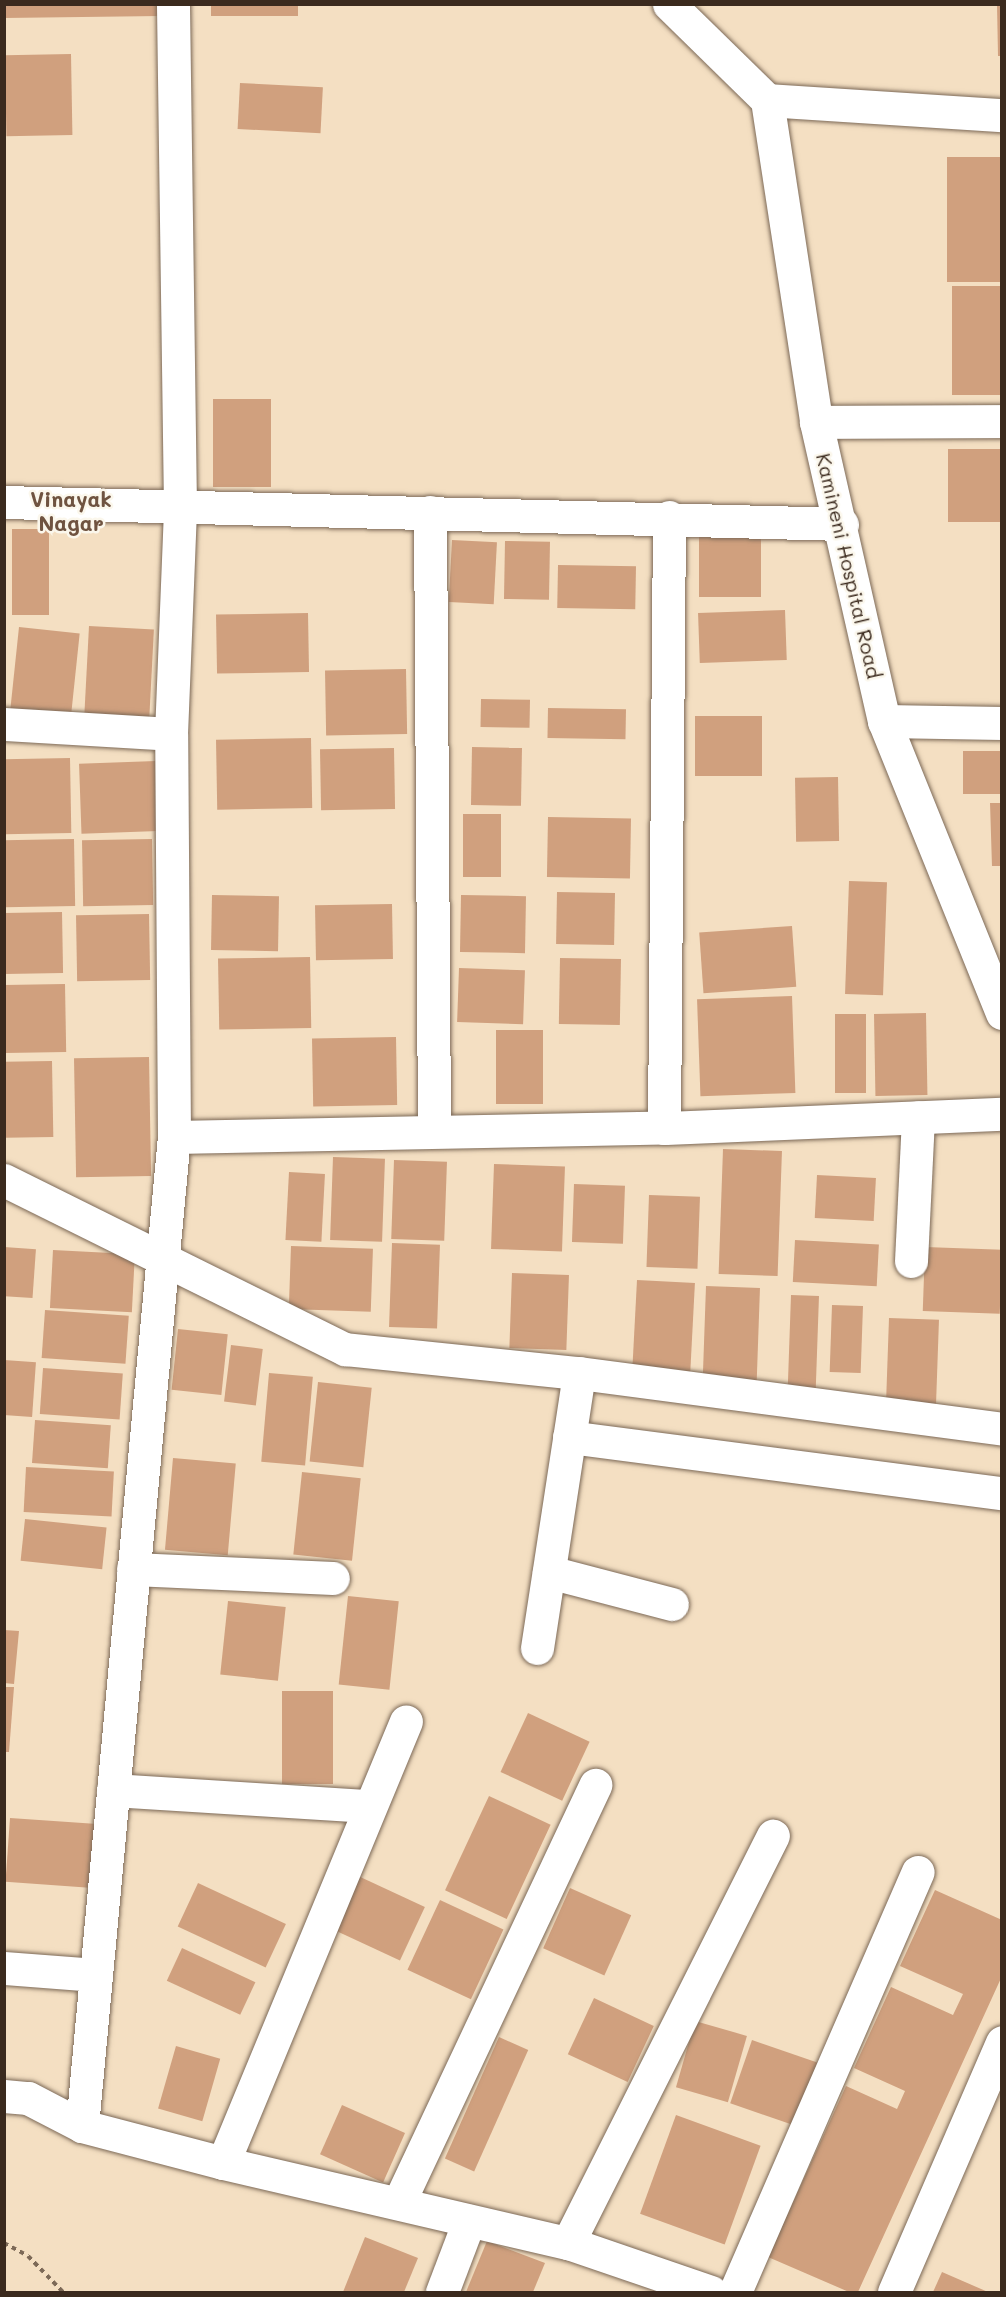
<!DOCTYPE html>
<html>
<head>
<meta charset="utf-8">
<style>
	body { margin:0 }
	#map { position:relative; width:1006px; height:2297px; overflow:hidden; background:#f4dfc2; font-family:Mali,sans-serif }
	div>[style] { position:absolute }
	.building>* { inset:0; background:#d0a07e; transform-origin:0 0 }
	.path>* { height:4px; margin-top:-2px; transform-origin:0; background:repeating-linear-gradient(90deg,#7c6957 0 4.5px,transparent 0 9px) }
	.roads { filter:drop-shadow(0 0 2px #7c6957) drop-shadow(0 0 2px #7c6957) }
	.minor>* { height:33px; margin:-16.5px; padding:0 16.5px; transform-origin:16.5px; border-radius:16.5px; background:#fff }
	span { translate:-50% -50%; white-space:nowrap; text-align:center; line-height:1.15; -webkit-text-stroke:5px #fbf7ec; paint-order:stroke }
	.street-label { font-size:20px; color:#3b2a1e }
	.neighbourhood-label { font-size:21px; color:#6f5340; font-weight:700 }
	.frame { position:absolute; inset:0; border:6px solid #3b2a1e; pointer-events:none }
</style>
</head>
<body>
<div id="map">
	<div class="building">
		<div style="left:211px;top:4px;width:87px;height:12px"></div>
		<div style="clip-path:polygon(997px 4px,1002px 4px,1002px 56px,998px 56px)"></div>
		<div style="clip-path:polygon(4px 5px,160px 5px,160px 16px,4px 18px)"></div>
		<div style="left:71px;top:54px;width:81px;height:66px;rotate:89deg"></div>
		<div style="left:240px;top:83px;width:83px;height:46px;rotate:3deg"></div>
		<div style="left:947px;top:157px;width:55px;height:125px"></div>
		<div style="left:1002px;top:286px;width:109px;height:50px;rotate:90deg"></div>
		<div style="left:213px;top:399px;width:58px;height:88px"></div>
		<div style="left:1002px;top:449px;width:73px;height:54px;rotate:90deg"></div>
		<div style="left:12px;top:529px;width:37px;height:86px"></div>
		<div style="left:699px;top:537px;width:62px;height:60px"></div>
		<div style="left:452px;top:540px;width:45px;height:62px;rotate:3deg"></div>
		<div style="left:505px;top:541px;width:45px;height:58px;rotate:1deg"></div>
		<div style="left:558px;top:565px;width:78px;height:43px;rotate:1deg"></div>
		<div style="left:785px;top:610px;width:50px;height:87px;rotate:88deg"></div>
		<div style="left:308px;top:613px;width:59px;height:92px;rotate:89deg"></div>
		<div style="left:89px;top:626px;width:65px;height:93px;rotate:3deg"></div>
		<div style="left:19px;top:627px;width:61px;height:82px;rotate:6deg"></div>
		<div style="left:406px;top:669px;width:65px;height:81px;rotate:89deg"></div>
		<div style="left:481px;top:699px;width:49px;height:28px;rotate:1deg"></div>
		<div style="left:548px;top:708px;width:78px;height:30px;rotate:1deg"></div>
		<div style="left:695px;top:716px;width:67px;height:60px"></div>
		<div style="left:311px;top:738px;width:70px;height:95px;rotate:89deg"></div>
		<div style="left:472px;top:747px;width:50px;height:58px;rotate:1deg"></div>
		<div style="left:394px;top:748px;width:61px;height:74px;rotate:89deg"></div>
		<div style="left:1002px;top:751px;width:43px;height:39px;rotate:90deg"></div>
		<div style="left:70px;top:758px;width:75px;height:66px;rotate:89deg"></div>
		<div style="left:156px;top:761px;width:70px;height:77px;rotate:88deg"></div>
		<div style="left:838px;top:777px;width:64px;height:43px;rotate:89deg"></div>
		<div style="clip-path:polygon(990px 803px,1002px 803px,1002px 866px,992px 866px)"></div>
		<div style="left:463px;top:814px;width:38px;height:63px"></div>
		<div style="left:548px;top:817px;width:83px;height:60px;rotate:1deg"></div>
		<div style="left:74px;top:839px;width:67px;height:70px;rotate:89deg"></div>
		<div style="left:152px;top:839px;width:66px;height:70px;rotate:89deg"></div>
		<div style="left:849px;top:881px;width:38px;height:113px;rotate:2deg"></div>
		<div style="left:557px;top:892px;width:58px;height:52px;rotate:1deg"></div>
		<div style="left:212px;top:895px;width:67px;height:55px;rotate:1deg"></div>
		<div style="left:461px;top:895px;width:65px;height:57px;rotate:1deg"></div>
		<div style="left:392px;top:904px;width:55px;height:77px;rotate:89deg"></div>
		<div style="left:62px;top:912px;width:61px;height:58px;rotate:89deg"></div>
		<div style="left:149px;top:914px;width:66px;height:73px;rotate:89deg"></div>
		<div style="left:792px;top:926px;width:61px;height:93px;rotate:86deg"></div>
		<div style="left:310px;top:957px;width:71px;height:92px;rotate:89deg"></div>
		<div style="left:560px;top:958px;width:61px;height:66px;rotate:1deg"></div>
		<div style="left:459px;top:968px;width:66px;height:54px;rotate:2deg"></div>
		<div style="left:65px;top:984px;width:68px;height:61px;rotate:89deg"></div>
		<div style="left:792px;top:996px;width:97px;height:95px;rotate:88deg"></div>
		<div style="left:926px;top:1013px;width:82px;height:52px;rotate:89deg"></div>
		<div style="left:835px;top:1014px;width:31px;height:79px"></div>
		<div style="left:496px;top:1030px;width:47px;height:74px"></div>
		<div style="left:396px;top:1037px;width:68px;height:84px;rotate:89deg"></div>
		<div style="left:149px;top:1057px;width:119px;height:75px;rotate:89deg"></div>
		<div style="left:52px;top:1061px;width:76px;height:48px;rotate:89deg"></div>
		<div style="left:723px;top:1149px;width:59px;height:125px;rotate:2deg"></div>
		<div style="left:333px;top:1157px;width:52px;height:83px;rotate:2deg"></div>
		<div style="left:394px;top:1160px;width:53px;height:79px;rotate:2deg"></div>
		<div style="left:494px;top:1164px;width:71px;height:85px;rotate:2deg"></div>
		<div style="left:289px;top:1172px;width:36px;height:68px;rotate:3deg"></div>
		<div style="left:817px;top:1175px;width:59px;height:43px;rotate:3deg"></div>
		<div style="left:574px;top:1184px;width:51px;height:58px;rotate:2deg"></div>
		<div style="left:649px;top:1195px;width:51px;height:72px;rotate:2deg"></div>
		<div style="left:795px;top:1240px;width:84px;height:42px;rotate:3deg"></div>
		<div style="left:392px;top:1243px;width:48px;height:84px;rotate:2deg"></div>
		<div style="left:291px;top:1246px;width:82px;height:63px;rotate:2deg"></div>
		<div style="left:4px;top:1247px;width:32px;height:49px;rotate:4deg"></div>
		<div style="left:925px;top:1247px;width:77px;height:64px;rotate:2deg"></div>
		<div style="left:53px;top:1250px;width:82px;height:58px;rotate:3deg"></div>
		<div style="left:512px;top:1273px;width:57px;height:75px;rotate:2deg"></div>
		<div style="left:637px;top:1280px;width:58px;height:89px;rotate:3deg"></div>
		<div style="left:706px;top:1286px;width:54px;height:95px;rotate:2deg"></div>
		<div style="left:791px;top:1295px;width:28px;height:97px;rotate:2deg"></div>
		<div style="left:832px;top:1305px;width:31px;height:67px;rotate:2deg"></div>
		<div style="left:45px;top:1310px;width:84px;height:48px;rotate:4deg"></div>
		<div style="left:889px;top:1318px;width:50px;height:89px;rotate:2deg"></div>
		<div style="left:178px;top:1329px;width:50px;height:61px;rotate:6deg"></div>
		<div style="left:231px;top:1345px;width:32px;height:57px;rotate:7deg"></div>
		<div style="left:4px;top:1360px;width:32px;height:55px;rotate:4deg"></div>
		<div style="left:43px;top:1368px;width:80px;height:46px;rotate:4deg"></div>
		<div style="left:269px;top:1373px;width:44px;height:89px;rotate:5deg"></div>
		<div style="left:318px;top:1382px;width:54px;height:80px;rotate:6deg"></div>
		<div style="left:35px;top:1420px;width:76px;height:43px;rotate:4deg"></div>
		<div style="left:173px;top:1458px;width:63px;height:92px;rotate:5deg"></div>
		<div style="left:26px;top:1467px;width:88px;height:45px;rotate:3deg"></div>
		<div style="left:302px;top:1472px;width:59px;height:83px;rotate:6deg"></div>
		<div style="left:25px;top:1519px;width:82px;height:42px;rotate:6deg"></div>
		<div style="left:348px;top:1596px;width:51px;height:89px;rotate:6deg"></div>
		<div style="left:228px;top:1601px;width:58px;height:74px;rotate:6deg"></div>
		<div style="clip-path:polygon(4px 1630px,19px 1631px,14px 1684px,4px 1683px)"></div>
		<div style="clip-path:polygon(4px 1687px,14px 1687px,9px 1752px,4px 1752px)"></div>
		<div style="left:282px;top:1691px;width:51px;height:93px"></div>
		<div style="left:528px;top:1713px;width:68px;height:65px;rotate:25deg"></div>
		<div style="left:489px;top:1796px;width:68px;height:104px;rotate:25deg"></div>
		<div style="left:10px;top:1818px;width:91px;height:64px;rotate:4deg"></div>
		<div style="left:356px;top:1875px;width:76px;height:59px;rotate:25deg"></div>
		<div style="left:198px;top:1883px;width:97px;height:48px;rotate:25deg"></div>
		<div style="left:570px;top:1888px;width:67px;height:66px;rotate:24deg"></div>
		<div style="clip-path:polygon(935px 1890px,1002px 1920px,1002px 1976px,858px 2292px,849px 2292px,768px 2257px,846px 2086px,897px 2109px,905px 2091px,854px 2068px,891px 1987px,953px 2015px,963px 1994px,900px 1966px)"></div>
		<div style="left:440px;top:1900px;width:70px;height:77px;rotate:25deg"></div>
		<div style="left:182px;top:1948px;width:81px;height:36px;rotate:25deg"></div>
		<div style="left:594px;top:1998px;width:66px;height:62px;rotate:25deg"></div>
		<div style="left:695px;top:2021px;width:54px;height:69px;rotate:16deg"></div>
		<div style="left:499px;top:2037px;width:32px;height:133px;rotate:24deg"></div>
		<div style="left:752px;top:2040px;width:69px;height:67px;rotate:19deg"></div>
		<div style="left:176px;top:2046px;width:46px;height:65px;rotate:16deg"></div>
		<div style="left:342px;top:2105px;width:69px;height:54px;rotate:24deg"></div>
		<div style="left:676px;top:2115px;width:90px;height:105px;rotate:20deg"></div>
		<div style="clip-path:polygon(365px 2237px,418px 2258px,404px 2292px,343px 2292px)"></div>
		<div style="clip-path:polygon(487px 2241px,545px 2263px,533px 2292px,466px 2292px)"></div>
		<div style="clip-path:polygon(942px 2272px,988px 2292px,933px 2292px)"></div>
	</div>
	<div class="path">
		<div style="left:4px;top:2243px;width:27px;rotate:28deg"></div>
		<div style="left:28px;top:2256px;width:50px;rotate:45.8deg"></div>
	</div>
	<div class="roads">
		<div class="minor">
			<div style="left:669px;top:4px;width:137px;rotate:44.4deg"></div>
			<div style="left:767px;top:100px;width:235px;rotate:3.7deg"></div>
			<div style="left:767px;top:100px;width:326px;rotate:81.3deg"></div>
			<div style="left:816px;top:422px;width:307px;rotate:77.2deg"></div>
			<div style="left:884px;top:721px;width:315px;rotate:68deg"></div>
			<div style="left:816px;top:422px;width:186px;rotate:-0.3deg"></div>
			<div style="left:4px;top:502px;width:838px;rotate:1.5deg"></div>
			<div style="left:430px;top:512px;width:617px;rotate:89.63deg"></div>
			<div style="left:884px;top:721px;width:118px;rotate:1deg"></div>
			<div style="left:4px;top:724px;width:167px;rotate:3.4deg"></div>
			<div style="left:664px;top:1128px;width:611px;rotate:-89.53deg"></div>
			<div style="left:174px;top:1137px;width:490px;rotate:-1.1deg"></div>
			<div style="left:664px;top:1128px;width:338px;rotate:-2.4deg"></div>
			<div style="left:4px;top:1180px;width:381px;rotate:26.4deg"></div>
			<div style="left:345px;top:1349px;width:235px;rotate:5.9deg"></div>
			<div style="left:579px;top:1373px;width:427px;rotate:7.5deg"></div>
			<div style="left:911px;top:1261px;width:144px;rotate:-87.2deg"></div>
			<div style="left:569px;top:1437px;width:437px;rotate:7.4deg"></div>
			<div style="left:133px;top:1569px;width:200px;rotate:2.6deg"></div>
			<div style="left:549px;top:1572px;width:127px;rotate:14.6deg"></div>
			<div style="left:537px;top:1648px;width:278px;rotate:-81.3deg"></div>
			<div style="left:113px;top:1790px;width:256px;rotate:3.6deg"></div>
			<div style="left:4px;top:1968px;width:92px;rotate:4.4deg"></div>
			<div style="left:4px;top:2096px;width:24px;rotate:5deg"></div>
			<div style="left:28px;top:2098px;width:61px;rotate:27.4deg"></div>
			<div style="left:82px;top:2126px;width:146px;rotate:14.7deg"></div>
			<div style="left:223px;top:2163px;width:354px;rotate:13.1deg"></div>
			<div style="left:568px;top:2243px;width:151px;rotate:18.9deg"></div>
			<div style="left:82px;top:2126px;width:993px;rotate:-84.69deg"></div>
			<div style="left:174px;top:1137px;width:403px;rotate:-90.4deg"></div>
			<div style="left:171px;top:734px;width:227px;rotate:-87.7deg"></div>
			<div style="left:180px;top:507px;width:503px;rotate:-90.8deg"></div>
			<div style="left:223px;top:2163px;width:478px;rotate:-67.5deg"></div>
			<div style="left:400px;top:2200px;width:459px;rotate:-64.8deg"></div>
			<div style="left:568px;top:2243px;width:456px;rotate:-63.3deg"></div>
			<div style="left:442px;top:2292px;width:76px;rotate:-69.2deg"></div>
			<div style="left:735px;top:2292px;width:458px;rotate:-66.5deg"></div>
			<div style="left:894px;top:2292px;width:272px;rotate:-66.6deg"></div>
		</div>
	</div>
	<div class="street-label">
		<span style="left:849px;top:566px;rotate:77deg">Kamineni Hospital Road</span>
	</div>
	<div class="neighbourhood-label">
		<span style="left:71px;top:511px">Vinayak<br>Nagar</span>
	</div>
	<div class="frame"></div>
</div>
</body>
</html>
